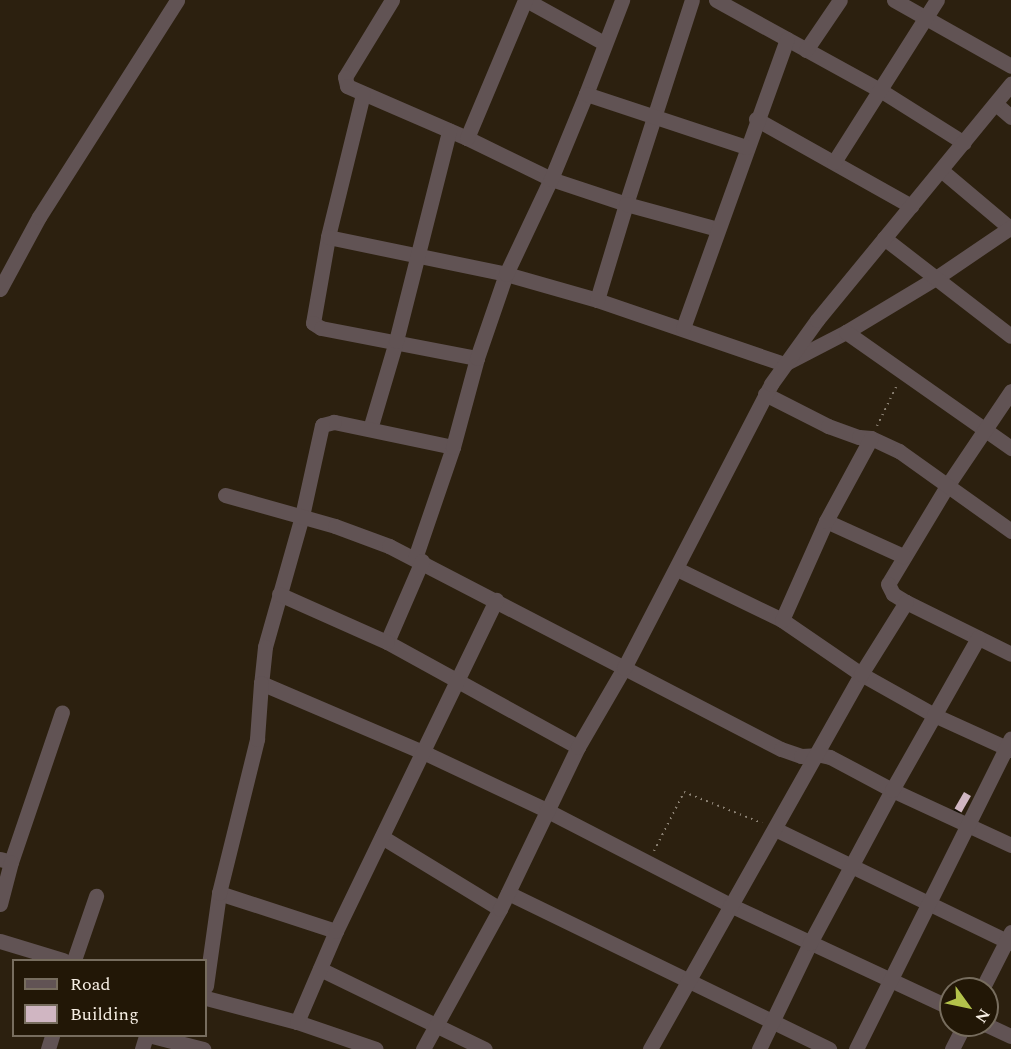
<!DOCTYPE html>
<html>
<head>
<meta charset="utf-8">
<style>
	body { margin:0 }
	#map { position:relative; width:1011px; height:1049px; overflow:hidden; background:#2c200f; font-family:Spectral,serif }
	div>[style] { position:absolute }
	.shadow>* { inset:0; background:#0007 }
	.building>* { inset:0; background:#d0b6c2; transform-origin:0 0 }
	.path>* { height:2px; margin-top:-1px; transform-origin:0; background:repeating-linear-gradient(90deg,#8b8173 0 1.5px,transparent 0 6px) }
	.minor>* { height:15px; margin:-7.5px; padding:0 7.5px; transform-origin:7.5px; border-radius:7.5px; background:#615354 }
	span { translate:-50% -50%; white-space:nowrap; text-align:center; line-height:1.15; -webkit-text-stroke:6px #221706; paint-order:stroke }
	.legend { position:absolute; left:12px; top:959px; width:195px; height:78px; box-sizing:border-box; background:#221706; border:2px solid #776d5e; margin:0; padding:8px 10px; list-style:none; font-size:18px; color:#f6eee3 }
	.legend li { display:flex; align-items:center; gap:12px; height:30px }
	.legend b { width:30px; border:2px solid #776d5e }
	.north { position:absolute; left:939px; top:977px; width:60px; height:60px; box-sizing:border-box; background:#221706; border:2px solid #776d5e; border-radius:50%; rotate:123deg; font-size:16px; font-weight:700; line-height:24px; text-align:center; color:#f6eee3 }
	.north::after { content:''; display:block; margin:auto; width:21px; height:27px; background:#b3c24b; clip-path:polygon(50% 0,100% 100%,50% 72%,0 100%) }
</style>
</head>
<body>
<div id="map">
	<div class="shadow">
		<div style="clip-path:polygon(964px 794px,962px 811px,956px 817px,951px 814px)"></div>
	</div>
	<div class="building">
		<div style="left:964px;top:792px;width:8px;height:19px;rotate:30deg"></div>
	</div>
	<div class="path">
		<div style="left:877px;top:426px;width:46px;rotate:-64deg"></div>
		<div style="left:654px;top:851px;width:66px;rotate:-63deg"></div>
		<div style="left:684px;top:792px;width:84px;rotate:21.7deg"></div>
	</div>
	<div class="minor">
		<div style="left:392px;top:0;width:90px;rotate:121.4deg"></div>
		<div style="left:345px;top:77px;width:9px;rotate:77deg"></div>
		<div style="left:347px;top:86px;width:131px;rotate:23.4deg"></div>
		<div style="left:467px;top:138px;width:93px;rotate:26deg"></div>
		<div style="left:551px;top:179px;width:79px;rotate:18.4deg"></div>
		<div style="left:626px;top:204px;width:214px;rotate:-72.1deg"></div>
		<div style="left:526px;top:0;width:89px;rotate:28.9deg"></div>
		<div style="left:716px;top:0;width:187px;rotate:28.8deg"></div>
		<div style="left:880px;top:90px;width:99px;rotate:32.2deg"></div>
		<div style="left:894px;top:0;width:134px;rotate:29.4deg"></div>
		<div style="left:806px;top:50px;width:60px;rotate:-55.8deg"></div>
		<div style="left:363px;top:94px;width:147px;rotate:103.8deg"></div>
		<div style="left:328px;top:237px;width:87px;rotate:99.9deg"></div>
		<div style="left:313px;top:323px;width:9px;rotate:32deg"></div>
		<div style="left:321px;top:328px;width:159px;rotate:10.9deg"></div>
		<div style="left:586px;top:94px;width:101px;rotate:-69deg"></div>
		<div style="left:996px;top:104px;width:20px;rotate:41deg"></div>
		<div style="left:756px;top:119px;width:178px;rotate:29.3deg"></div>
		<div style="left:467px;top:138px;width:150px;rotate:-67.2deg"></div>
		<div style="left:834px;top:162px;width:192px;rotate:-57.6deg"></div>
		<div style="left:941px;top:170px;width:92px;rotate:40.1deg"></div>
		<div style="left:328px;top:237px;width:182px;rotate:11.7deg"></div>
		<div style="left:506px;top:274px;width:95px;rotate:15.9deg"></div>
		<div style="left:597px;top:300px;width:198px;rotate:18.9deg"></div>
		<div style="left:784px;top:364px;width:70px;rotate:-27.3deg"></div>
		<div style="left:846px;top:332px;width:105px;rotate:-31deg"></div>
		<div style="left:936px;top:278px;width:91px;rotate:-34.2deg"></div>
		<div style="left:884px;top:238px;width:160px;rotate:37.7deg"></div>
		<div style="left:0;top:289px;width:82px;rotate:-61.6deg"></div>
		<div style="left:39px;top:217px;width:257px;rotate:-57.5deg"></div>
		<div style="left:597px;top:300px;width:100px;rotate:-73.2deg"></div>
		<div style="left:626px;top:204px;width:95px;rotate:15.2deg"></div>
		<div style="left:683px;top:328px;width:307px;rotate:-70.2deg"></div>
		<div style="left:846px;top:332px;width:202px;rotate:35.1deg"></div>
		<div style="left:1011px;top:391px;width:115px;rotate:124deg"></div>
		<div style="left:947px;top:486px;width:114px;rotate:121deg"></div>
		<div style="left:888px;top:584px;width:11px;rotate:63deg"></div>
		<div style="left:893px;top:594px;width:15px;rotate:32deg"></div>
		<div style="left:906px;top:602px;width:117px;rotate:26.3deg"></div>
		<div style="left:765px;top:394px;width:71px;rotate:26.9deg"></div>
		<div style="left:828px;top:426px;width:33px;rotate:20deg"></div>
		<div style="left:859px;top:437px;width:12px;rotate:5deg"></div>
		<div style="left:871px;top:438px;width:31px;rotate:25deg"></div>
		<div style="left:899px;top:451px;width:138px;rotate:35.5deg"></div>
		<div style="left:370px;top:429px;width:92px;rotate:-73.5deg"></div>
		<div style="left:396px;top:341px;width:217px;rotate:-75.8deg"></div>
		<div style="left:453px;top:447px;width:122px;rotate:-168.1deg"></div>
		<div style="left:334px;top:422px;width:12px;rotate:166deg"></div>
		<div style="left:322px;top:425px;width:93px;rotate:102.4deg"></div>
		<div style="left:302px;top:516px;width:136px;rotate:105.8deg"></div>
		<div style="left:265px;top:647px;width:36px;rotate:96deg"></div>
		<div style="left:261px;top:683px;width:176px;rotate:23.1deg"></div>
		<div style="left:423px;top:752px;width:136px;rotate:25.2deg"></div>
		<div style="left:546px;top:810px;width:207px;rotate:27.3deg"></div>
		<div style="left:730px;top:905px;width:244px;rotate:25deg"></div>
		<div style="left:225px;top:495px;width:114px;rotate:15.7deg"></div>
		<div style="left:335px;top:526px;width:58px;rotate:20.3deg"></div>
		<div style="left:389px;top:546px;width:441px;rotate:27.4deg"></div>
		<div style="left:781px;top:749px;width:21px;rotate:19deg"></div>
		<div style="left:801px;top:756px;width:20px;rotate:-3deg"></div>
		<div style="left:821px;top:755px;width:9px;rotate:13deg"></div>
		<div style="left:830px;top:757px;width:70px;rotate:28deg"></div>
		<div style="left:892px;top:790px;width:131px;rotate:24.8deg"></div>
		<div style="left:826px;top:521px;width:85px;rotate:24.4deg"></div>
		<div style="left:415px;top:558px;width:117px;rotate:-71.1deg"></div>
		<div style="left:453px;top:447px;width:92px;rotate:-74.9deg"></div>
		<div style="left:477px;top:358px;width:89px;rotate:-71deg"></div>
		<div style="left:506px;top:274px;width:105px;rotate:-64.7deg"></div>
		<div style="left:551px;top:179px;width:92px;rotate:-67.6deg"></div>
		<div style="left:586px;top:94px;width:169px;rotate:18.3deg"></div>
		<div style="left:422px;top:561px;width:88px;rotate:113.4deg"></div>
		<div style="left:387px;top:642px;width:218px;rotate:28.8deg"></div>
		<div style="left:677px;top:569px;width:117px;rotate:25.9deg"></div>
		<div style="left:782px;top:620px;width:96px;rotate:34.4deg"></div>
		<div style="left:861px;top:674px;width:84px;rotate:29.3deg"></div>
		<div style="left:934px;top:715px;width:85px;rotate:24.4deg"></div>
		<div style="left:279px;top:594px;width:118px;rotate:24deg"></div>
		<div style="left:782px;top:620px;width:108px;rotate:-66deg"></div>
		<div style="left:826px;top:521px;width:94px;rotate:-61.5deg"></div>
		<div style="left:775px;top:829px;width:262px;rotate:25.8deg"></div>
		<div style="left:382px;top:837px;width:138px;rotate:31.4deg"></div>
		<div style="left:0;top:859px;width:11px;rotate:15deg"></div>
		<div style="left:11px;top:862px;width:158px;rotate:-71.2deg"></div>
		<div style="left:219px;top:893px;width:123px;rotate:18deg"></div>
		<div style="left:508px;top:893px;width:357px;rotate:25.9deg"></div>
		<div style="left:0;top:904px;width:43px;rotate:-75.3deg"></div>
		<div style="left:0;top:941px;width:66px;rotate:16.8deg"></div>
		<div style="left:74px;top:960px;width:68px;rotate:-71deg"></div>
		<div style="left:320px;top:969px;width:183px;rotate:25.9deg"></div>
		<div style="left:206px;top:986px;width:94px;rotate:-82deg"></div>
		<div style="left:219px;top:893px;width:159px;rotate:-76.1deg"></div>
		<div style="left:257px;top:739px;width:56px;rotate:-85.9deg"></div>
		<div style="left:982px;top:989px;width:64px;rotate:-63deg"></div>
		<div style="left:206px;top:998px;width:94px;rotate:14.8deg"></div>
		<div style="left:297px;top:1022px;width:83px;rotate:18.9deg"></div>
		<div style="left:297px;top:1022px;width:99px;rotate:-66.8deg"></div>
		<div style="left:336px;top:931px;width:368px;rotate:-64.2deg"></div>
		<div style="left:987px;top:1025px;width:26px;rotate:25deg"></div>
		<div style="left:152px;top:1036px;width:53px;rotate:14.3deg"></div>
		<div style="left:48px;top:1049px;width:14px;rotate:-73deg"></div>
		<div style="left:142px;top:1049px;width:14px;rotate:-73deg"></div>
		<div style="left:423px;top:1049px;width:160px;rotate:-61.2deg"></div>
		<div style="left:500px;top:909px;width:180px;rotate:-64.3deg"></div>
		<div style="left:578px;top:747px;width:91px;rotate:-59.8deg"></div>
		<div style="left:624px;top:668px;width:320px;rotate:-62.6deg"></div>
		<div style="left:771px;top:384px;width:79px;rotate:-54.3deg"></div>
		<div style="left:817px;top:320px;width:306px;rotate:-50.6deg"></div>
		<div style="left:650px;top:1049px;width:430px;rotate:-60.6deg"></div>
		<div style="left:861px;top:674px;width:85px;rotate:-58deg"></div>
		<div style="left:759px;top:1049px;width:118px;rotate:-64.3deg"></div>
		<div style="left:810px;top:943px;width:174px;rotate:-61.8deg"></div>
		<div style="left:892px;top:790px;width:175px;rotate:-60.5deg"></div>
		<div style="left:856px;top:1049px;width:347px;rotate:-63.5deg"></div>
		<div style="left:952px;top:1049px;width:27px;rotate:-63deg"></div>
	</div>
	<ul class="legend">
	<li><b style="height:8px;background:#615354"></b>Road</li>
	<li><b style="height:16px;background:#d0b6c2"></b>Building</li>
	</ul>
	<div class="north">N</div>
</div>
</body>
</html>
